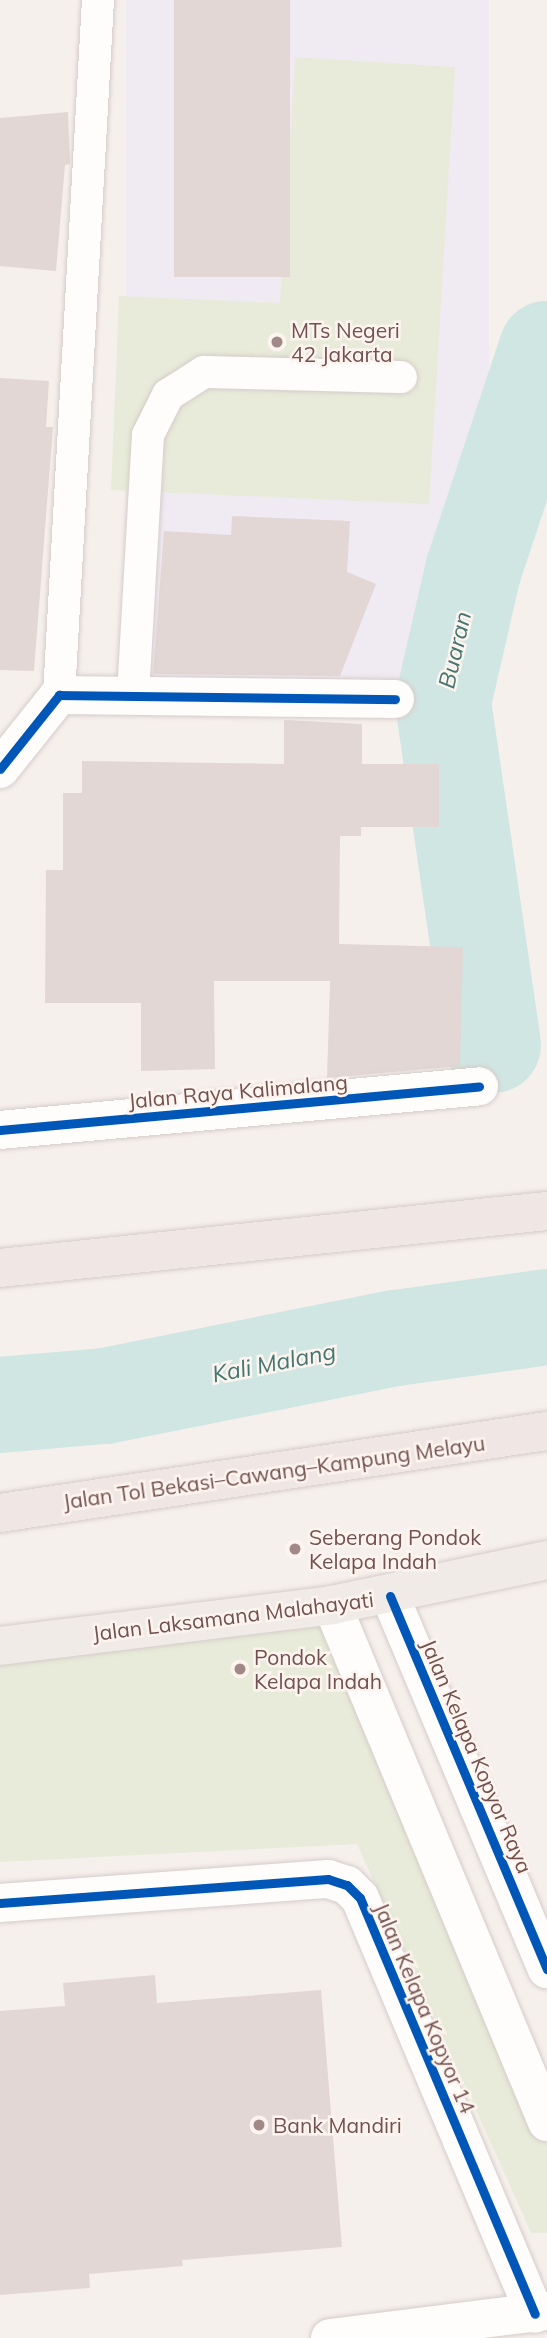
<!DOCTYPE html>
<html>
<head>
<meta charset="utf-8">
<style>
	body { margin:0 }
	#map { position:relative; width:547px; height:2338px; overflow:hidden; background:#f6f0ed; font-family:Mulish,sans-serif }
	div>[style] { position:absolute }
	.education>* { inset:0; background:#f0eaf2; transform-origin:0 0 }
	.green>* { inset:0; background:#e8ebd9 }
	.river>* { height:96px; margin:-48px; padding:0 48px; transform-origin:48px; border-radius:48px; background:#d0e6e2 }
	.building>* { inset:0; background:#e2d7d5; transform-origin:0 0 }
	.roads { filter:drop-shadow(0 0 2px #d5ccca) drop-shadow(0 0 2px #d5ccca) }
	.service>* { height:32px; margin:-16px; padding:0 16px; transform-origin:16px; border-radius:16px; background:#fefdfc }
	.minor>* { height:38px; margin:-19px; padding:0 19px; transform-origin:19px; border-radius:19px; background:#fefdfc }
	.primary>* { height:38px; margin:-19px; padding:0 19px; transform-origin:19px; border-radius:19px; background:#f1ebe7 }
	.motorway>* { height:38px; margin:-19px; padding:0 19px; transform-origin:19px; border-radius:19px; background:#f0e7e5 }
	.cycleway>* { height:9px; margin:-4.5px; padding:0 4.5px; transform-origin:4.5px; border-radius:4.5px; background:#0057b8 }
	.dots>* { width:19px; height:19px; translate:-50% -50%; box-sizing:border-box; border:4px solid #fdf4ef; border-radius:50% }
	span { translate:-50% -50%; white-space:nowrap; text-align:center; line-height:1.15; -webkit-text-stroke:5px #fdf4ef; paint-order:stroke }
	.poi-label { font-size:21px; color:#72524f }
	.left { translate:0 -50%; text-align:left }
	.street-label { font-size:21px; color:#72524f }
	.water-label { font-size:23px; color:#447671; font-style:italic }
</style>
</head>
<body>
<div id="map">
	<div class="education">
		<div style="left:126px;top:0;width:363px;height:687px"></div>
	</div>
	<div class="green">
		<div style="clip-path:polygon(295px 57px,455px 67px,429px 504px,111px 490px,119px 296px,280px 303px)"></div>
		<div style="clip-path:polygon(332px 1605px,547px 2123px,547px 2233px,531px 2233px,357px 1844px,0 1862px,0 1646px)"></div>
	</div>
	<div class="river">
		<div style="left:493px;top:1045px;width:347px;rotate:-98.3deg"></div>
		<div style="left:443px;top:702px;width:134px;rotate:-77.1deg"></div>
		<div style="left:473px;top:571px;width:234px;rotate:-71.6deg"></div>
		<div style="left:0;top:1405px;width:105px;rotate:-4.9deg"></div>
		<div style="left:105px;top:1396px;width:297px;rotate:-11.3deg"></div>
		<div style="left:396px;top:1338px;width:152px;rotate:-7.9deg"></div>
	</div>
	<div class="building">
		<div style="left:174px;top:0;width:116px;height:277px"></div>
		<div style="clip-path:polygon(68px 112px,70px 164px,65px 165px,56px 271px,0 266px,0 118px)"></div>
		<div style="clip-path:polygon(0 378px,49px 381px,46px 427px,53px 427px,34px 671px,0 670px)"></div>
		<div style="clip-path:polygon(232px 516px,350px 521px,347px 572px,376px 584px,340px 676px,153px 674px,164px 531px,231px 535px)"></div>
		<div style="clip-path:polygon(284px 720px,362px 724px,362px 764px,439px 764px,439px 827px,361px 827px,361px 836px,340px 836px,339px 944px,463px 947px,460px 1066px,327px 1078px,330px 981px,214px 981px,215px 1069px,141px 1071px,141px 1003px,45px 1003px,46px 870px,63px 870px,63px 793px,82px 793px,82px 761px,284px 764px)"></div>
		<div style="clip-path:polygon(155px 1975px,157px 2003px,321px 1990px,342px 2247px,182px 2260px,183px 2266px,89px 2274px,90px 2288px,0 2295px,0 2011px,65px 2006px,63px 1983px)"></div>
	</div>
	<div class="roads">
		<div class="service">
			<div style="left:59px;top:695px;width:696px;rotate:-86.79deg"></div>
			<div style="left:133px;top:695px;width:260px;rotate:-86.7deg"></div>
			<div style="left:148px;top:435px;width:45px;rotate:-63.4deg"></div>
			<div style="left:168px;top:395px;width:43px;rotate:-32.6deg"></div>
			<div style="left:204px;top:372px;width:197px;rotate:1.5deg"></div>
		</div>
		<div class="minor">
			<div style="left:0;top:769px;width:95px;rotate:-51.4deg"></div>
			<div style="left:59px;top:695px;width:336px;rotate:0.7deg"></div>
			<div style="left:0;top:1130px;width:481px;rotate:-5.2deg"></div>
			<div style="left:390px;top:1596px;width:405px;rotate:67.2deg"></div>
			<div style="left:332px;top:1605px;width:560px;rotate:67.42deg"></div>
			<div style="left:0;top:1903px;width:329px;rotate:-4.2deg"></div>
			<div style="left:328px;top:1879px;width:20px;rotate:18deg"></div>
			<div style="left:347px;top:1885px;width:18px;rotate:45deg"></div>
			<div style="left:360px;top:1898px;width:451px;rotate:67.2deg"></div>
			<div style="left:330px;top:2338px;width:219px;rotate:-7.1deg"></div>
		</div>
		<div class="primary">
			<div style="left:0;top:1646px;width:335px;rotate:-7deg"></div>
			<div style="left:332px;top:1605px;width:220px;rotate:-11.8deg"></div>
		</div>
		<div class="motorway">
			<div style="left:0;top:1268px;width:550px;rotate:-5.95deg"></div>
			<div style="left:0;top:1513px;width:553px;rotate:-8.53deg"></div>
		</div>
	</div>
	<div class="cycleway">
		<div style="left:0;top:769px;width:95px;rotate:-51.4deg"></div>
		<div style="left:59px;top:695px;width:336px;rotate:0.7deg"></div>
		<div style="left:0;top:1130px;width:481px;rotate:-5.2deg"></div>
		<div style="left:390px;top:1596px;width:405px;rotate:67.2deg"></div>
		<div style="left:0;top:1903px;width:329px;rotate:-4.2deg"></div>
		<div style="left:328px;top:1879px;width:20px;rotate:18deg"></div>
		<div style="left:347px;top:1885px;width:18px;rotate:45deg"></div>
		<div style="left:360px;top:1898px;width:451px;rotate:67.2deg"></div>
	</div>
	<div class="dots">
		<div style="left:277px;top:342px;background:#a08986"></div>
		<div style="left:295px;top:1549px;background:#a08986"></div>
		<div style="left:240px;top:1669px;background:#a08986"></div>
		<div style="left:259px;top:2125px;background:#a08986"></div>
	</div>
	<div class="poi-label">
		<span class="left" style="left:291px;top:342px">MTs Negeri<br>42 Jakarta</span>
		<span class="left" style="left:309px;top:1549px">Seberang Pondok<br>Kelapa Indah</span>
		<span class="left" style="left:254px;top:1669px">Pondok<br>Kelapa Indah</span>
		<span class="left" style="left:273px;top:2125px">Bank Mandiri</span>
	</div>
	<div class="street-label">
		<span style="left:238px;top:1091px;rotate:-5deg">Jalan Raya Kalimalang</span>
		<span style="left:274px;top:1472px;rotate:-8deg">Jalan Tol Bekasi–Cawang–Kampung Melayu</span>
		<span style="left:233px;top:1616px;rotate:-7deg">Jalan Laksamana Malahayati</span>
		<span style="left:477px;top:1756px;rotate:67deg">Jalan Kelapa Kopyor Raya</span>
		<span style="left:425px;top:2008px;rotate:67deg">Jalan Kelapa Kopyor 14</span>
	</div>
	<div class="water-label">
		<span style="left:455px;top:650px;rotate:-77deg">Buaran</span>
		<span style="left:274px;top:1363px;rotate:-11deg">Kali Malang</span>
	</div>
</div>
</body>
</html>
